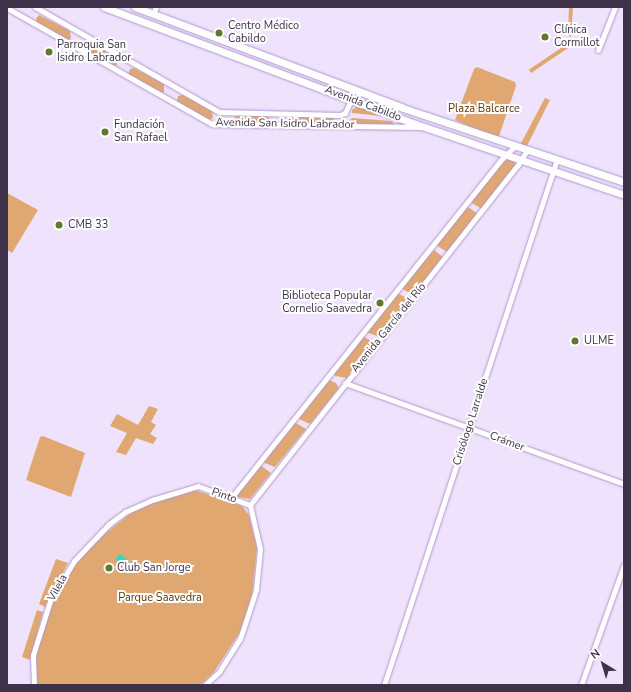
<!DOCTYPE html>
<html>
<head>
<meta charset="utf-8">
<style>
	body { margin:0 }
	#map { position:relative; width:631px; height:692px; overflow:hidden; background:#eee2fc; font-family:"Nunito Sans",sans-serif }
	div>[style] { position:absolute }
	.green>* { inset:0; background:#e0a870; transform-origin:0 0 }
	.water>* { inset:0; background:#33d7c9; transform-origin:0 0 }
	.roads { filter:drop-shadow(0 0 1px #b296d1) drop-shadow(0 0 1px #b296d1) }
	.minor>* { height:5px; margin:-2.5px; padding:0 2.5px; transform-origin:2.5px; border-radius:2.5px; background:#fff }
	.major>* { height:7px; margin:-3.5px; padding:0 3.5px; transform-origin:3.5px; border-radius:3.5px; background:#fff }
	.dots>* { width:11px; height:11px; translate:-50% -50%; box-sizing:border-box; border:2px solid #fff; border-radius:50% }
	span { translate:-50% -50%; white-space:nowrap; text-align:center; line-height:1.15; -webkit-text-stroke:4px #fff; paint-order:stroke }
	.poi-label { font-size:11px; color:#3e324b }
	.left { translate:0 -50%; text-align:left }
	.right { translate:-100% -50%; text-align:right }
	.street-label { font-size:11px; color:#3e324b }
	.park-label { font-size:11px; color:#5b3708 }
	.frame { position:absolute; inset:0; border:8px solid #3e324b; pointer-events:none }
	.north { position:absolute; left:583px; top:644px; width:40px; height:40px; -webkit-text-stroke:3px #fff; paint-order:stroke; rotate:322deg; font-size:11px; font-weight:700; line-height:16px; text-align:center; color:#3e324b }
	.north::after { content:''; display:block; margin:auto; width:14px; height:18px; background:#3e324b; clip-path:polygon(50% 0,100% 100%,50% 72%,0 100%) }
</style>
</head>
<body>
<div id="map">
	<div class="green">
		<div style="clip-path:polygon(569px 7px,573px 7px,571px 37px,568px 35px)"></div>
		<div style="clip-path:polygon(39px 15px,70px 31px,71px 38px,67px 40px,37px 23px,36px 19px)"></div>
		<div style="clip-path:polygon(88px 41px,116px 58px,117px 65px,114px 66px,82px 48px,82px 43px)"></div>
		<div style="left:567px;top:44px;width:4px;height:46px;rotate:56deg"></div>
		<div style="clip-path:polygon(477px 67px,515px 82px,516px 86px,499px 136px,496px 138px,455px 120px,474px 69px)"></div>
		<div style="clip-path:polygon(134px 68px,164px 84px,164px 92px,161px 93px,128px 75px,130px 69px)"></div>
		<div style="clip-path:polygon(183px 95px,212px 111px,213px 118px,208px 120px,177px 101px,178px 96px)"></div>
		<div style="clip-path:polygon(545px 98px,550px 100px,526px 148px,520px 145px)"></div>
		<div style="clip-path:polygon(358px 106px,390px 117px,352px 113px,352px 110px)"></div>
		<div style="clip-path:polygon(236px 116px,267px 116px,271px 120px,267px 123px,236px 123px,233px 120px)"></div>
		<div style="clip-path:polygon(290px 116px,333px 117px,334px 119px,331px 123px,291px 123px,287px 120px)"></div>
		<div style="clip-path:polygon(352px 118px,391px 121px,395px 125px,352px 124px,349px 121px)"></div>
		<div style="clip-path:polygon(505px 159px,513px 161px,516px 165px,482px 209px,470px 202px)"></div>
		<div style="clip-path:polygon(7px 193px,38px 210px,12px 253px,7px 250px)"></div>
		<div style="clip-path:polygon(468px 207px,478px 214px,447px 252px,436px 245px,465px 208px)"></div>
		<div style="clip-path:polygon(434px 250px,443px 257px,413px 295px,401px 288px)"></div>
		<div style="clip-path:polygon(397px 293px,409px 299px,380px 337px,366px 332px)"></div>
		<div style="clip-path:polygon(362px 336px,376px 343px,347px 378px,335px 376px,334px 372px)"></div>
		<div style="clip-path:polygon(329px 380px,336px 383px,339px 388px,310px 424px,299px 419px)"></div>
		<div style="clip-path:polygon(149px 406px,158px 409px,151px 422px,156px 425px,150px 434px,157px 438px,153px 444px,136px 438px,126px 455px,116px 452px,127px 433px,110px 426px,117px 414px,138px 425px)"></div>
		<div style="clip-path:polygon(294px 422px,306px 429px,275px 467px,262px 462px)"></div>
		<div style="clip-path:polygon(43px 436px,85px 453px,71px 497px,26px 480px,40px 437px)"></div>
		<div style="clip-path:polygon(260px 465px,271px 473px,250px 499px,237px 497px,236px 494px)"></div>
		<div style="clip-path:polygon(195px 490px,242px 506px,249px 515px,257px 548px,252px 595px,242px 629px,214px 672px,201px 685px,37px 685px,35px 667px,38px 643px,54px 599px,72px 568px,98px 539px,131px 513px,161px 499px)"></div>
		<div style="clip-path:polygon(56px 559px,68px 563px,45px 607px,39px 604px)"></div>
		<div style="clip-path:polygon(37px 610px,43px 612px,30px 660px,22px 657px)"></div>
	</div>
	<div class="water">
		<div style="left:120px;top:554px;width:13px;height:7px;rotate:42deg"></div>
	</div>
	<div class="roads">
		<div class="minor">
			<div style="left:35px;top:7px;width:212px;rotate:29.7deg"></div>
			<div style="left:219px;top:112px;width:121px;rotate:1.4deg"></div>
			<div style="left:340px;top:115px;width:5px;rotate:-22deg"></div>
			<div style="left:345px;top:113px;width:14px;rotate:-65deg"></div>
			<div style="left:7px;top:8px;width:236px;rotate:29.5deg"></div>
			<div style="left:212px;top:124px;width:208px;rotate:0.8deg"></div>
			<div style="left:153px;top:14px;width:8px;rotate:-67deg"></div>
			<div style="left:598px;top:50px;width:46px;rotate:-68.4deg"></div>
			<div style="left:345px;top:383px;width:297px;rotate:19.9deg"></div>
			<div style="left:231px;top:498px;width:434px;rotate:-51.4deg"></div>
			<div style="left:502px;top:159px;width:18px;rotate:-45deg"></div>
			<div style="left:250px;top:505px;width:433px;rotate:-51.8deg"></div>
			<div style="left:518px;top:165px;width:17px;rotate:-59deg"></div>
			<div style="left:34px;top:685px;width:30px;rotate:-92deg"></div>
			<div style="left:33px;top:655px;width:57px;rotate:-72.5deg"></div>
			<div style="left:50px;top:601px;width:47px;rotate:-59deg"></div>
			<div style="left:74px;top:561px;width:51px;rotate:-46.6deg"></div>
			<div style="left:109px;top:524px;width:20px;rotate:-37deg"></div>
			<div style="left:125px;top:512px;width:30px;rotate:-24deg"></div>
			<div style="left:152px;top:500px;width:48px;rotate:-16.9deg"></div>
			<div style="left:198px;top:486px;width:55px;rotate:20.1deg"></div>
			<div style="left:205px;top:685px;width:19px;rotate:-43deg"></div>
			<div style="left:219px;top:672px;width:39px;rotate:-58deg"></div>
			<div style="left:240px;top:639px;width:52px;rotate:-71.9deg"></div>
			<div style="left:256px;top:590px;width:41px;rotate:-84.4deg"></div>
			<div style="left:260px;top:549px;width:45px;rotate:-102.8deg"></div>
			<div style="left:384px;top:685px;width:554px;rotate:-71.79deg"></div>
			<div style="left:581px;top:685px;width:127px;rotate:-70.3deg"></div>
		</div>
		<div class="major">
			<div style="left:104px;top:7px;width:324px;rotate:20.6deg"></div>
			<div style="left:407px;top:121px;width:229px;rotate:18.8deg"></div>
			<div style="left:135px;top:7px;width:286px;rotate:20.6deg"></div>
			<div style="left:403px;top:108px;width:233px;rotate:18.5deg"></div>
		</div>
	</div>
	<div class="dots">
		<div style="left:219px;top:33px;background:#5e782c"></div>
		<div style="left:545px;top:37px;background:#5e782c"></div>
		<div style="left:49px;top:52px;background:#5e782c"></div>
		<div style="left:105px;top:132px;background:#5e782c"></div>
		<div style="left:59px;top:225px;background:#5e782c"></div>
		<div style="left:380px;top:303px;background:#5e782c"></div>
		<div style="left:575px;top:341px;background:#5e782c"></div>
		<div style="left:109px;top:568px;background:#5e782c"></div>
	</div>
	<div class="poi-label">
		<span class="left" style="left:228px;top:33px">Centro Médico<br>Cabildo</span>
		<span class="left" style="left:554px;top:37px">Clínica<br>Cormillot</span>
		<span class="left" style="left:57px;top:52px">Parroquia San<br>Isidro Labrador</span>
		<span class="left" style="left:114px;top:132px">Fundación<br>San Rafael</span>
		<span class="left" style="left:68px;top:225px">CMB 33</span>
		<span class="right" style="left:372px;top:303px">Biblioteca Popular<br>Cornelio Saavedra</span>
		<span class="left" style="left:584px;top:341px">ULME</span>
		<span class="left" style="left:117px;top:568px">Club San Jorge</span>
	</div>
	<div class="street-label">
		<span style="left:363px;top:104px;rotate:21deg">Avenida Cabildo</span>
		<span style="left:285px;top:124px;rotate:1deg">Avenida San Isidro Labrador</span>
		<span style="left:389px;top:328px;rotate:-51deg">Avenida García del Río</span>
		<span style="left:471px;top:422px;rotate:-72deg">Crisólogo Larralde</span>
		<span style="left:507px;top:442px;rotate:21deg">Crámer</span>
		<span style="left:224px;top:496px;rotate:19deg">Pinto</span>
		<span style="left:58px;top:588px;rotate:-61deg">Vilela</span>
	</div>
	<div class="park-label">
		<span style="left:484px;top:109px">Plaza Balcarce</span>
		<span style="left:160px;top:598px">Parque Saavedra</span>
	</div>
	<div class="frame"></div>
	<div class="north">N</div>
</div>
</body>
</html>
